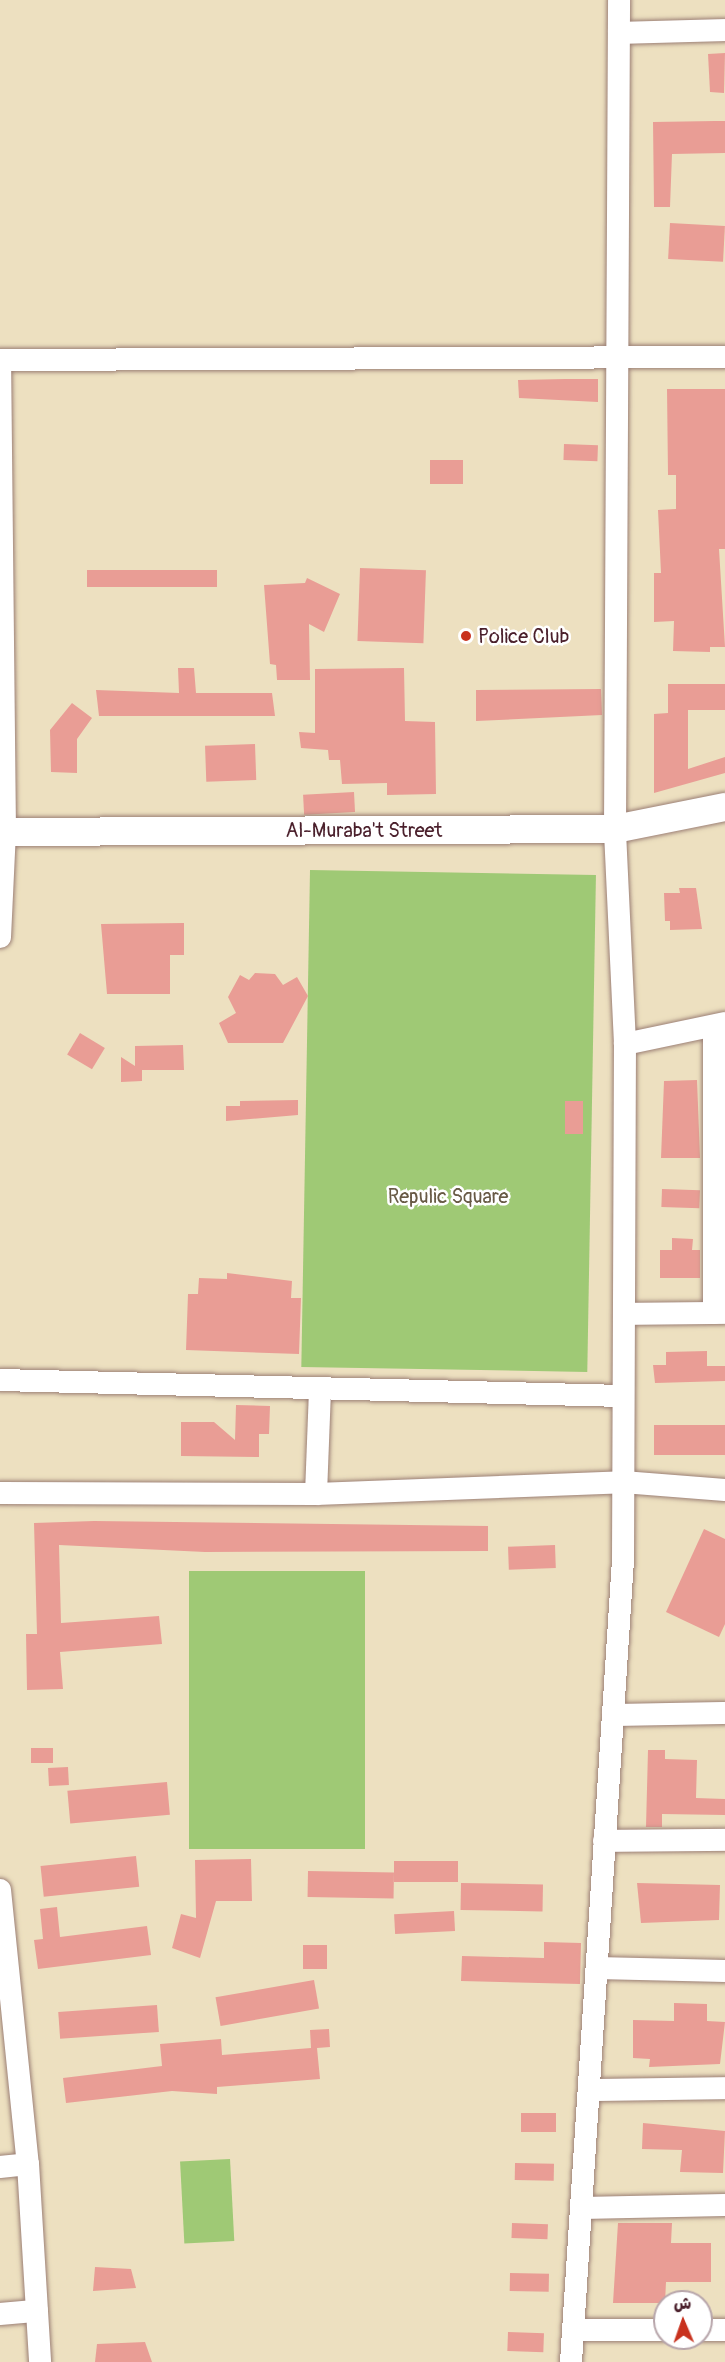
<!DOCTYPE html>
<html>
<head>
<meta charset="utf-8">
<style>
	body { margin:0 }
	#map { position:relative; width:725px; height:2362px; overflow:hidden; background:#ede0c0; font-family:Pangolin,"Playpen Sans Arabic",sans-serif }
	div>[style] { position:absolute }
	.green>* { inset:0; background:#9fc975; transform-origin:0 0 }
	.building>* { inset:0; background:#e99d95; transform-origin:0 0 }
	.roads { filter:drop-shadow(0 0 2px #9c8076) drop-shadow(0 0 2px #9c8076) }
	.minor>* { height:22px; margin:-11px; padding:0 11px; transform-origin:11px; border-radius:11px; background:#fff }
	.major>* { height:28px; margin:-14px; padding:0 14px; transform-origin:14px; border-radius:14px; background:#fff }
	.dots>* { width:16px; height:16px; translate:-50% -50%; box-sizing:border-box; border:3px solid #fff; border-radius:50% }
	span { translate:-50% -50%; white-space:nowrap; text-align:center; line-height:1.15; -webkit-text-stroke:5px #fff; paint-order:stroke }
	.poi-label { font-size:20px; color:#4a1f2b }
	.left { translate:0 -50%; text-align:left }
	.street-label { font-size:20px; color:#4a1f2b }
	.park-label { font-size:20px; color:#685a45 }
	.north { position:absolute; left:653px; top:2290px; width:60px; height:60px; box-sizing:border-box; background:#fff; border:2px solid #b7a5aa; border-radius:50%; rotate:358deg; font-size:16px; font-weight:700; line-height:24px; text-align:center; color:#4a1f2b }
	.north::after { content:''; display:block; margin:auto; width:21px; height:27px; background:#c8321e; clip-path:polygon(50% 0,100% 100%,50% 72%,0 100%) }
</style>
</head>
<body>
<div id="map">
	<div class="green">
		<div style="left:310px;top:870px;width:286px;height:497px;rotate:1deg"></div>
		<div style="left:189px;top:1571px;width:176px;height:278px"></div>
		<div style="left:230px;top:2159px;width:82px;height:50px;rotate:87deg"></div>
	</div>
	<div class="building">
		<div style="clip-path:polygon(725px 53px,724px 93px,710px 92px,708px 54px)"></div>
		<div style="clip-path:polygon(715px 121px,725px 121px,725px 153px,672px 154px,670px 207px,654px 207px,653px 122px)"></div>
		<div style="left:670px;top:223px;width:55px;height:36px;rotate:3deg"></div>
		<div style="clip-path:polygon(565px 379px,598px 379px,598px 402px,519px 398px,518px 380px)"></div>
		<div style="clip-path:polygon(667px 389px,725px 389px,725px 549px,719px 549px,725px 647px,710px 647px,710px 652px,673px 651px,674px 621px,654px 622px,654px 573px,661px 573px,658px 510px,676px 509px,676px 475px,668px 475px)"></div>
		<div style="left:564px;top:444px;width:34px;height:16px;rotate:2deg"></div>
		<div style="left:430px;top:460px;width:33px;height:24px"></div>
		<div style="left:360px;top:568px;width:66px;height:73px;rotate:2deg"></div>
		<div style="left:87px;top:570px;width:130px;height:17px"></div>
		<div style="clip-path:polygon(307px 578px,340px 594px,324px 632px,309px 624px,310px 680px,277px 680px,276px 665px,270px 664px,264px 585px,305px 583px)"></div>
		<div style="clip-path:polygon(178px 668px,194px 668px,196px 693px,272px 693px,275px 716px,99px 716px,96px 690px,179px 693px)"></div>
		<div style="clip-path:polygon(404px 668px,405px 721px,435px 722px,436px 794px,387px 795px,387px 783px,342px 784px,340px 760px,329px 760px,328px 750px,301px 748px,299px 732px,315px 733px,315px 669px)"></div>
		<div style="clip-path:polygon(668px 684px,725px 684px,725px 710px,688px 710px,688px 769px,725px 757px,725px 773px,654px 793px,654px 714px,668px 713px)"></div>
		<div style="clip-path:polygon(601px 689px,602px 715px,476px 721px,476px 690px)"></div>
		<div style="clip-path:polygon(72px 703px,92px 718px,77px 739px,77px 773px,51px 772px,50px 730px)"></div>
		<div style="left:255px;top:744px;width:36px;height:50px;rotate:88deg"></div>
		<div style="left:354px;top:792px;width:20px;height:51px;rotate:87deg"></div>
		<div style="clip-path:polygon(679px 888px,696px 888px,702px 929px,670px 930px,670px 921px,665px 921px,664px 893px,680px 893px)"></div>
		<div style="clip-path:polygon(184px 923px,184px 955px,170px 955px,170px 994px,107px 994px,101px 924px)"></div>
		<div style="clip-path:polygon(255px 973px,275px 974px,283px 985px,297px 977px,308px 996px,283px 1043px,228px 1043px,219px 1023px,236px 1013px,228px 997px,240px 975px,249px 980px)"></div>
		<div style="left:80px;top:1033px;width:29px;height:25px;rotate:31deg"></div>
		<div style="clip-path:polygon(183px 1045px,184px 1070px,142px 1070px,142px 1081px,121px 1082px,121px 1057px,135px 1066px,135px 1046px)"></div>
		<div style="clip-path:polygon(697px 1080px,700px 1158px,661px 1158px,664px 1081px)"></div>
		<div style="clip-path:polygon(298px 1100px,298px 1115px,226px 1121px,226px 1106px,240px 1106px,240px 1101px)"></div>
		<div style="left:583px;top:1101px;width:33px;height:18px;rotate:90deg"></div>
		<div style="left:662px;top:1189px;width:38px;height:18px;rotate:2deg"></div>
		<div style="clip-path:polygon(672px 1238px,693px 1239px,692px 1250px,700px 1250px,700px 1278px,660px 1278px,660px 1250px,672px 1250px)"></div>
		<div style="clip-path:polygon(227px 1273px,292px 1281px,291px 1298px,301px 1298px,299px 1354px,186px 1350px,188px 1294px,198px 1294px,199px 1278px,227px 1279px)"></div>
		<div style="clip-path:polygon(707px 1351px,707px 1366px,725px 1366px,725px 1381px,655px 1383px,653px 1365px,666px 1365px,666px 1352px)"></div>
		<div style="clip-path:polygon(236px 1405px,270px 1406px,269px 1434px,259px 1434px,259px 1457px,181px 1456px,181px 1422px,214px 1422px,235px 1440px)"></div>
		<div style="left:725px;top:1425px;width:30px;height:71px;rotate:90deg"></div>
		<div style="clip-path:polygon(94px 1521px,488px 1526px,488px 1551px,205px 1552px,59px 1545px,61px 1623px,159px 1616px,162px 1644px,60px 1652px,63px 1689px,27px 1690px,26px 1634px,37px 1634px,34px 1523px)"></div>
		<div style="clip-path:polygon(704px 1529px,725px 1539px,725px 1624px,719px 1637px,666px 1612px)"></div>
		<div style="left:555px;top:1545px;width:23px;height:47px;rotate:88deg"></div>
		<div style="left:31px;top:1748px;width:22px;height:15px"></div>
		<div style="clip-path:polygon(648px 1750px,665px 1750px,665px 1759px,697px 1760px,696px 1798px,725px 1799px,725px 1815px,662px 1814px,662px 1827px,646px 1827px)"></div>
		<div style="left:68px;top:1767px;width:18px;height:20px;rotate:87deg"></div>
		<div style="left:167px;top:1782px;width:33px;height:100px;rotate:85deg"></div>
		<div style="left:136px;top:1856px;width:31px;height:96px;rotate:84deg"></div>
		<div style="clip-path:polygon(251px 1859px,252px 1901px,216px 1901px,200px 1958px,172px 1948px,181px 1914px,196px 1918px,195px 1860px)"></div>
		<div style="left:394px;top:1861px;width:64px;height:21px"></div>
		<div style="left:308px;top:1871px;width:86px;height:26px;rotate:1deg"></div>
		<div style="left:461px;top:1883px;width:82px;height:27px;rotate:1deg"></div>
		<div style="clip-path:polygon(637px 1883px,720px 1885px,719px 1920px,641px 1923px)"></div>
		<div style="clip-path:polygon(57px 1907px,60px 1937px,147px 1926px,151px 1955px,38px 1969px,34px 1940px,43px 1939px,40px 1909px)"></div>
		<div style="left:454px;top:1911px;width:20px;height:60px;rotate:87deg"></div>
		<div style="clip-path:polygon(544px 1942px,581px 1943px,580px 1984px,461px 1981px,462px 1956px,544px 1958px)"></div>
		<div style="left:303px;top:1945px;width:24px;height:24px"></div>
		<div style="left:314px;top:1980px;width:29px;height:100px;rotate:80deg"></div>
		<div style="clip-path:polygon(674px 2003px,707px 2004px,707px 2021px,725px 2022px,720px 2064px,649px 2067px,650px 2059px,633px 2058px,633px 2020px,674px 2021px)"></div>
		<div style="left:157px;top:2005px;width:27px;height:99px;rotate:86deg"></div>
		<div style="clip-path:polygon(329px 2029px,330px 2047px,317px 2048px,320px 2079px,217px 2087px,217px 2094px,172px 2091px,66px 2103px,63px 2078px,162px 2066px,160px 2044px,221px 2039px,222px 2055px,311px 2048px,310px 2030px)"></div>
		<div style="left:521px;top:2113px;width:35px;height:19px"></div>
		<div style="clip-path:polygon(643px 2123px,725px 2131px,723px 2173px,680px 2172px,682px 2150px,642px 2149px)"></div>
		<div style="left:515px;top:2163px;width:39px;height:17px;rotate:1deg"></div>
		<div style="left:512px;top:2223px;width:36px;height:15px;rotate:2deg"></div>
		<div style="clip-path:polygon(618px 2223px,672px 2223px,671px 2243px,711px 2243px,711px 2282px,666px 2282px,665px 2303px,613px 2303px)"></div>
		<div style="clip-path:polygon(95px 2267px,131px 2269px,136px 2288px,93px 2291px)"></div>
		<div style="left:510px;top:2273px;width:39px;height:18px;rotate:1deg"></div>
		<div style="left:508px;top:2332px;width:36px;height:19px;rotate:2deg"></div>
		<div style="clip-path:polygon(145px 2342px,152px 2362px,95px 2362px,97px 2344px)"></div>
	</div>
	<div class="roads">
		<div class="minor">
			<div style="left:619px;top:33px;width:106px;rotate:-1.6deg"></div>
			<div style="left:0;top:360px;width:725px;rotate:-0.24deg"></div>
			<div style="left:0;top:937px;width:105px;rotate:-87.3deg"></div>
			<div style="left:5px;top:832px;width:472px;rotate:-90.6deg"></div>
			<div style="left:625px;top:1044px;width:102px;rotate:-11.9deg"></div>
			<div style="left:714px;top:1313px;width:287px;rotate:-90deg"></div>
			<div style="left:625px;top:1314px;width:100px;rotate:-0.6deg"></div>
			<div style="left:0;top:1380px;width:623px;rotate:1.47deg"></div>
			<div style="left:0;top:1493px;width:316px;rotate:0.2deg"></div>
			<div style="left:316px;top:1494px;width:307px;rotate:-2.2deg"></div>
			<div style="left:623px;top:1482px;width:102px;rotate:4.5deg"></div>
			<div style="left:316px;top:1494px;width:102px;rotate:-87.8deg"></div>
			<div style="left:613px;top:1715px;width:112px;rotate:-1deg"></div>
			<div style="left:604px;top:1841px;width:121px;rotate:-0.5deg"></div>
			<div style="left:0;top:1890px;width:275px;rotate:84.2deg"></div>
			<div style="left:28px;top:2164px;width:198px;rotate:86.5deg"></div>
			<div style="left:597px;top:1968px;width:128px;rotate:1.3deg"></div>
			<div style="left:590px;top:2090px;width:135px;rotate:-0.8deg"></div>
			<div style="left:0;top:2167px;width:28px;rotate:-6deg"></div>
			<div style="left:581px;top:2208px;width:144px;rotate:-1.2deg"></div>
			<div style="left:0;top:2314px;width:37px;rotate:-5deg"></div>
			<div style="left:573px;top:2330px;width:92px"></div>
			<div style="left:701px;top:2330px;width:24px"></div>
			<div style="left:571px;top:2362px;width:804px;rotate:-86.29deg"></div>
			<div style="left:623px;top:1560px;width:516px;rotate:-89.78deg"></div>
			<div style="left:625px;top:1044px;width:215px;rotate:-92.7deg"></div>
			<div style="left:615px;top:829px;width:829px;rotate:-89.72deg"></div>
		</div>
		<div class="major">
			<div style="left:0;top:832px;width:615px;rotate:-0.28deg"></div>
			<div style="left:615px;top:829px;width:112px;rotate:-11.3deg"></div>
		</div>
	</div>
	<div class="dots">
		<div style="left:466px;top:636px;background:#c8321e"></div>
	</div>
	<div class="poi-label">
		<span class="left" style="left:478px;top:636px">Police Club</span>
	</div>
	<div class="street-label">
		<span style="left:364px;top:830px">Al-Muraba't Street</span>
	</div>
	<div class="park-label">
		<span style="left:448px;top:1196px">Repulic Square</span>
	</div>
	<div class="north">ش</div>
</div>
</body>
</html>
